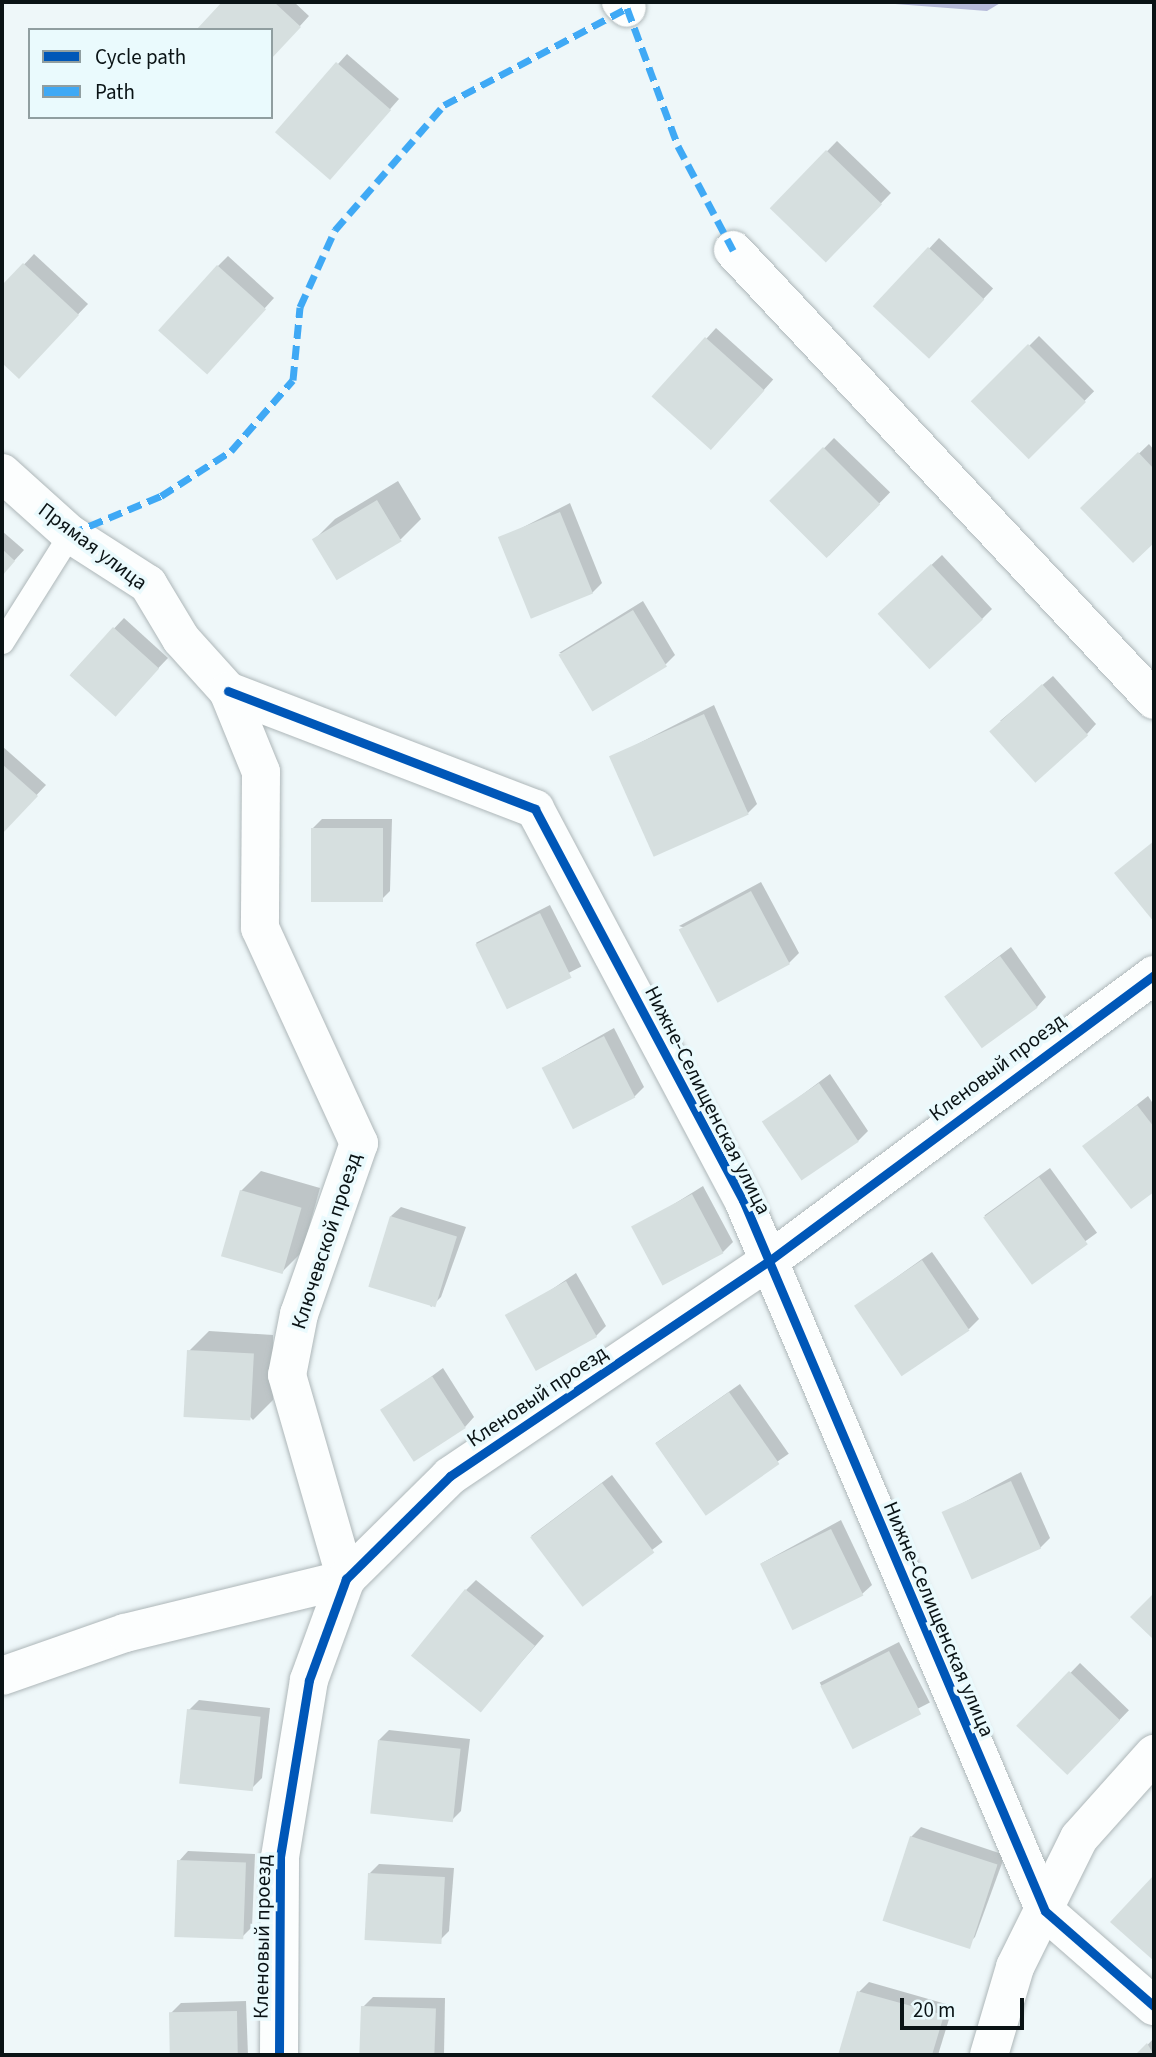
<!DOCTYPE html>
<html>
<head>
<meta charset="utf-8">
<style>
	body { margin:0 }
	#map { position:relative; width:1156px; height:2057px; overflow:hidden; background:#eef7f9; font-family:"Source Sans 3",sans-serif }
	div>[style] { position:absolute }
	.water>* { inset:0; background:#b5bad9 }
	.shadow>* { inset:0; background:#0003; transform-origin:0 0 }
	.building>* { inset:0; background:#d6dfdf; transform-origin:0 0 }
	.roads { filter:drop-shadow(0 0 2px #aeb7b9) drop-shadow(0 0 2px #aeb7b9) }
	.service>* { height:23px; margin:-11.5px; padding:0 11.5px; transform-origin:11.5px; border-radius:11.5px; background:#fcfefe }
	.minor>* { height:38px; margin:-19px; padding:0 19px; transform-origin:19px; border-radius:19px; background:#fcfefe }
	.tertiary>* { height:38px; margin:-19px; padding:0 19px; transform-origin:19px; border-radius:19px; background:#fcfefe }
	.quiet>* { height:7px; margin-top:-3.5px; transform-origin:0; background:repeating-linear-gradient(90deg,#3fa9f5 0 14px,transparent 0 21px) }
	.cycleway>* { height:9px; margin:-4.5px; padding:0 4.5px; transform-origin:4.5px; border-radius:4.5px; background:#0057b8 }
	span { translate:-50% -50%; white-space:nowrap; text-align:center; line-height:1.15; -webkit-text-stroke:7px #eafafd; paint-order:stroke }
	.street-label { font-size:21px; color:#0a1315 }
	.frame { position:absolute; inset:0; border:4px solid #0a1315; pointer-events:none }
	.legend { position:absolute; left:28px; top:28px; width:245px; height:91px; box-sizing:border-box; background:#eafafd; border:2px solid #909ea0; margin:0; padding:9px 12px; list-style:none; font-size:21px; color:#0a1315 }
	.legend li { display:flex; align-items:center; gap:14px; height:35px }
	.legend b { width:35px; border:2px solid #909ea0 }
	.scale { position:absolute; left:900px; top:1998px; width:124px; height:32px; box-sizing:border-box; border:4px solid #0a1315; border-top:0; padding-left:9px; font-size:21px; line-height:24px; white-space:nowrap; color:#0a1315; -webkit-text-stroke:5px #eafafd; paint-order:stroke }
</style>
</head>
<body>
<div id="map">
	<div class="water">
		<div style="clip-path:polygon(869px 2px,1002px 2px,987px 11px)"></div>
	</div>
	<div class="shadow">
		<div style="clip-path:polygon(224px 2px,294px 2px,309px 16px,271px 58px,271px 30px,199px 30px)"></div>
		<div style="clip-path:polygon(347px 54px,399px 99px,338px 168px,338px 64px)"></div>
		<div style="left:837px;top:141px;width:75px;height:94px;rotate:44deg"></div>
		<div style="left:939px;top:238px;width:74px;height:94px;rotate:43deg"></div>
		<div style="clip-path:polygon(34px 254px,88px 304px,19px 376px,2px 361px,2px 288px)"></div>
		<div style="clip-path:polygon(228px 256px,274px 298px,216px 362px,218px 266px)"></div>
		<div style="left:716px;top:328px;width:77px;height:92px;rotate:42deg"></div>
		<div style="left:1039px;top:336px;width:78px;height:92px;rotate:45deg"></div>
		<div style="left:834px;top:438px;width:78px;height:88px;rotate:44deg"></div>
		<div style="clip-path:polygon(1149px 444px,1154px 450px,1154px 540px,1133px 561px,1082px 508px)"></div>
		<div style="clip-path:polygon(398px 481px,421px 519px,401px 539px,315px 539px,335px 519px)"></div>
		<div style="clip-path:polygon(570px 503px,602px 583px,592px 593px,500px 539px)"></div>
		<div style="clip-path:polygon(2px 531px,24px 550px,2px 574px)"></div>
		<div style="clip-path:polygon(942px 555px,992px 609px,982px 619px,890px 604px)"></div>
		<div style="clip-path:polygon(643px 601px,675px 655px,666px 664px,559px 653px)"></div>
		<div style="clip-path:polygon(124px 618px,168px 658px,124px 704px,71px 674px)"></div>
		<div style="clip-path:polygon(1053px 676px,1096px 724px,1087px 734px,1000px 721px)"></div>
		<div style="clip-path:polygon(714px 705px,757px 804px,747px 814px,612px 757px)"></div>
		<div style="clip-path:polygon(2px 746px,46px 785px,2px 832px)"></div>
		<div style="clip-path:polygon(322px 819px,392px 819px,390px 891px,380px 901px,312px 829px)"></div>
		<div style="clip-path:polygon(761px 882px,799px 953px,789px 963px,679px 926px)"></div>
		<div style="left:550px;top:905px;width:69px;height:83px;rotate:63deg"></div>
		<div style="clip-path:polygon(1011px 947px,1046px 997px,1037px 1007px,946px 996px)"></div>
		<div style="clip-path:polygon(614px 1028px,644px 1087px,634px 1097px,543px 1068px)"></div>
		<div style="clip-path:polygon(830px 1074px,868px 1131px,858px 1141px,764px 1123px)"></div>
		<div style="clip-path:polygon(1148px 1096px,1154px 1105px,1154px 1190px,1131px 1207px,1084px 1146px)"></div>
		<div style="left:1050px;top:1168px;width:80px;height:81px;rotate:54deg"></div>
		<div style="clip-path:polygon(261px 1171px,320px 1188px,302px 1252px,282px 1272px,241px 1191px)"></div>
		<div style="clip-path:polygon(703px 1186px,733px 1242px,723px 1252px,634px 1229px)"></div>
		<div style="clip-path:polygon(401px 1207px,466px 1227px,441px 1297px,431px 1307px,391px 1216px)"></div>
		<div style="clip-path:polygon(932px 1252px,979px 1319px,969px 1329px,856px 1306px)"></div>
		<div style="clip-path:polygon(576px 1273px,606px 1326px,596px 1336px,508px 1319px)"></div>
		<div style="clip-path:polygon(209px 1331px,273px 1335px,273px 1400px,253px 1420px,189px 1351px)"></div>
		<div style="clip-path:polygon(443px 1368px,474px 1417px,465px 1427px,383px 1412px)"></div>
		<div style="left:740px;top:1384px;width:85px;height:103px;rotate:55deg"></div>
		<div style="clip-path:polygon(1021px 1472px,1050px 1538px,1040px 1548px,944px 1513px)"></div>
		<div style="left:612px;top:1475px;width:84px;height:101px;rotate:53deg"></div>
		<div style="clip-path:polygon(841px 1520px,872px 1585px,862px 1594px,762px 1563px)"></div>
		<div style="clip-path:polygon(476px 1580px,544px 1636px,490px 1698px,466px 1590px)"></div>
		<div style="left:899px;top:1642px;width:68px;height:89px;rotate:63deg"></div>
		<div style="left:1080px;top:1663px;width:68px;height:87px;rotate:44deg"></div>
		<div style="clip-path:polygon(199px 1700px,270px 1708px,262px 1778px,252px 1788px,189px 1710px)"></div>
		<div style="clip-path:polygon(389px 1730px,470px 1739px,461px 1811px,451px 1821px,379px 1740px)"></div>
		<div style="clip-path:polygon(921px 1827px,1005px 1855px,975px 1937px,965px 1947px,911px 1837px)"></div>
		<div style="clip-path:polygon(188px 1851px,255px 1854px,252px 1927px,242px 1937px,179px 1861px)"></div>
		<div style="clip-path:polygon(379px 1864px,454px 1868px,449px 1931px,439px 1941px,369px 1874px)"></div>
		<div style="clip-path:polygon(869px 1982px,953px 2006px,938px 2055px,839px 2055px,859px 1992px)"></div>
		<div style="clip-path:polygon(373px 1997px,445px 1998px,444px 2055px,362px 2055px,363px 2007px)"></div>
		<div style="clip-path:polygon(246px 2001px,248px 2055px,172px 2055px,171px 2013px,181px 2003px)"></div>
		<div style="clip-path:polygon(1154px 2038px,1154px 2055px,1138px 2055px)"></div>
	</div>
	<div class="building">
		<div style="clip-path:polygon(222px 2px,274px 2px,301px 27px,271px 59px,271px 30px,196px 30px)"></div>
		<div style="left:336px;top:62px;width:73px;height:93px;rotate:41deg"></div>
		<div style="left:826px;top:150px;width:78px;height:81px;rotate:44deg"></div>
		<div style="left:928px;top:247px;width:77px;height:81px;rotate:43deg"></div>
		<div style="clip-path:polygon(23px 263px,79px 315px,19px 379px,2px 363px,2px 285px)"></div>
		<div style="left:217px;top:265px;width:66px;height:88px;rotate:42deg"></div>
		<div style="left:705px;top:337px;width:80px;height:80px;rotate:42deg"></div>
		<div style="left:1028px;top:344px;width:82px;height:81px;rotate:45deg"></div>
		<div style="left:823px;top:447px;width:81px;height:76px;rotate:45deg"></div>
		<div style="clip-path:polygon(1138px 452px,1154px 469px,1154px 543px,1133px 563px,1080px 508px)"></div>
		<div style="left:377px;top:500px;width:48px;height:76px;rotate:59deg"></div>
		<div style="left:560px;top:512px;width:88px;height:67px;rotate:68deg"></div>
		<div style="clip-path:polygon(2px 549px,15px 561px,2px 576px)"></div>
		<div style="left:931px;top:564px;width:76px;height:73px;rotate:47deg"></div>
		<div style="left:633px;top:610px;width:66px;height:87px;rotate:59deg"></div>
		<div style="left:113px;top:627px;width:62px;height:65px;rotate:42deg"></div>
		<div style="left:1042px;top:684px;width:69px;height:71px;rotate:48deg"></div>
		<div style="left:704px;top:714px;width:110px;height:104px;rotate:66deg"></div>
		<div style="clip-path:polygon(2px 764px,38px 796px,2px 834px)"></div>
		<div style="left:311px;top:828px;width:72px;height:74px"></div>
		<div style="clip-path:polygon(1154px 841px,1154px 922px,1114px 873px)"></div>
		<div style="left:751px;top:891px;width:83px;height:82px;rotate:62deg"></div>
		<div style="left:540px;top:913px;width:72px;height:72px;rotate:64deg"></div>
		<div style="left:1000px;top:956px;width:64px;height:69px;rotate:54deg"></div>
		<div style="left:604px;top:1036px;width:69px;height:70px;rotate:63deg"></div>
		<div style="left:819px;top:1083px;width:71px;height:69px;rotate:56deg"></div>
		<div style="clip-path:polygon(1137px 1105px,1154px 1127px,1154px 1192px,1131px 1209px,1082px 1146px)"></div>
		<div style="left:1039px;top:1177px;width:83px;height:69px;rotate:54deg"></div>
		<div style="left:240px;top:1190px;width:64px;height:69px;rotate:16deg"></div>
		<div style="left:692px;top:1194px;width:67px;height:69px;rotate:62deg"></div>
		<div style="left:390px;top:1216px;width:70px;height:74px;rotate:17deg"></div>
		<div style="left:922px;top:1260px;width:85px;height:82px;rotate:56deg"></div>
		<div style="left:566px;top:1281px;width:64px;height:70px;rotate:61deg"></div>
		<div style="left:187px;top:1350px;width:67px;height:67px;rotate:3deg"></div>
		<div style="left:432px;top:1376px;width:62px;height:62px;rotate:57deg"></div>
		<div style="left:729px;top:1392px;width:88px;height:90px;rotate:55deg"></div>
		<div style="left:1011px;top:1481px;width:74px;height:76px;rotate:66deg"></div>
		<div style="left:602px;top:1483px;width:87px;height:90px;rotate:53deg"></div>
		<div style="left:831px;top:1529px;width:74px;height:79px;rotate:64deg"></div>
		<div style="left:465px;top:1589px;width:90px;height:86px;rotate:39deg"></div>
		<div style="clip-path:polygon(1154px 1593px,1154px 1640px,1130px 1617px)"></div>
		<div style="left:889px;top:1651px;width:71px;height:77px;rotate:63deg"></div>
		<div style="left:1069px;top:1671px;width:71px;height:76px;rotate:44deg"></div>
		<div style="left:187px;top:1709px;width:74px;height:75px;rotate:6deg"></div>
		<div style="left:378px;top:1740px;width:83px;height:74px;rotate:6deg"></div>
		<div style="left:910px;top:1836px;width:92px;height:89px;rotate:18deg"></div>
		<div style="left:177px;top:1860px;width:69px;height:77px;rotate:2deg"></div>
		<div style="left:368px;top:1873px;width:77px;height:67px;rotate:3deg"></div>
		<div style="clip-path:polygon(1154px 1875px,1154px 1961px,1110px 1922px)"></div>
		<div style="clip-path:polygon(857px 1991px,944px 2015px,932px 2055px,838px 2055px)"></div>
		<div style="left:361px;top:2006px;width:75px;height:49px;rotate:2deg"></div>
		<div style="left:237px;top:2011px;width:44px;height:68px;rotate:89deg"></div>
		<div style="clip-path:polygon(1147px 2043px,1154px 2055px,1135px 2055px)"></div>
	</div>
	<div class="roads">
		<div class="service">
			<div style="left:2px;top:642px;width:128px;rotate:-57.8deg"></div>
		</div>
		<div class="minor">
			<div style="left:621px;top:2px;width:8px;rotate:45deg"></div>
			<div style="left:733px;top:250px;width:616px;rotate:46.91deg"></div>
			<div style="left:2px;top:473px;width:91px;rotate:41.9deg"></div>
			<div style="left:70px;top:534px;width:93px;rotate:32.7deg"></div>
			<div style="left:148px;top:584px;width:64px;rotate:59deg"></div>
			<div style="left:181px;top:639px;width:70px;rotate:47.9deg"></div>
			<div style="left:228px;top:691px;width:87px;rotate:67.8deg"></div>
			<div style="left:261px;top:772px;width:156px;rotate:90.4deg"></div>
			<div style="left:260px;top:928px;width:237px;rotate:65.3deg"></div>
			<div style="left:359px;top:1143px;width:181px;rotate:109.3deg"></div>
			<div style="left:299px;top:1314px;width:62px;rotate:101.1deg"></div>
			<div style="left:287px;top:1375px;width:212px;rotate:73.9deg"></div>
			<div style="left:228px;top:691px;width:329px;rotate:21deg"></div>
			<div style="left:535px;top:809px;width:443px;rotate:62deg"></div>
			<div style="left:743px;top:1200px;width:772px;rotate:66.99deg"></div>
			<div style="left:1045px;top:1911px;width:145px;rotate:41.1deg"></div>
			<div style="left:2px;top:1676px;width:130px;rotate:-19.3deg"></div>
			<div style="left:125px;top:1633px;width:228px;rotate:-13.7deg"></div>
			<div style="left:279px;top:2055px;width:198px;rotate:-89.7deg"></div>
			<div style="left:280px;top:1857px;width:179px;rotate:-80.7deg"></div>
			<div style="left:309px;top:1680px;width:108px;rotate:-69.9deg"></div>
			<div style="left:346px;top:1579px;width:146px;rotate:-44.7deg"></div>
			<div style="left:450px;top:1476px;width:385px;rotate:-34deg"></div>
			<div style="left:769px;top:1261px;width:480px;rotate:-36.6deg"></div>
		</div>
		<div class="tertiary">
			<div style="left:989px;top:2055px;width:92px;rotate:-73.5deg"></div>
			<div style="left:1015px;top:1967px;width:144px;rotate:-63.6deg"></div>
			<div style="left:1079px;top:1838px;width:113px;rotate:-48.2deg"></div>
		</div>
	</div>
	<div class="quiet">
		<div style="left:70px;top:534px;width:99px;rotate:-22.7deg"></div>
		<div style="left:161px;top:496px;width:83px;rotate:-32.7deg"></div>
		<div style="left:231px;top:451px;width:94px;rotate:-48.9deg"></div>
		<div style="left:293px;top:380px;width:73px;rotate:-84.5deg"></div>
		<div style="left:300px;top:307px;width:85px;rotate:-65.6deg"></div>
		<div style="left:335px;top:230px;width:166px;rotate:-48.9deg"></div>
		<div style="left:444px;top:105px;width:207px;rotate:-27.9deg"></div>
		<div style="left:627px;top:8px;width:147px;rotate:69.7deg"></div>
		<div style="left:678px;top:146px;width:118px;rotate:62.1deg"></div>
	</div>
	<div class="cycleway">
		<div style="left:228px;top:691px;width:329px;rotate:21deg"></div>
		<div style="left:535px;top:809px;width:443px;rotate:62deg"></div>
		<div style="left:743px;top:1200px;width:772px;rotate:66.99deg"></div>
		<div style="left:1045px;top:1911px;width:145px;rotate:41.1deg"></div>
		<div style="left:279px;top:2055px;width:198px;rotate:-89.7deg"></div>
		<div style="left:280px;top:1857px;width:179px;rotate:-80.7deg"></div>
		<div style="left:309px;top:1680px;width:108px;rotate:-69.9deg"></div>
		<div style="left:346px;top:1579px;width:146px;rotate:-44.7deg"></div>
		<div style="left:450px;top:1476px;width:385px;rotate:-34deg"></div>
		<div style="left:769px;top:1261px;width:480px;rotate:-36.6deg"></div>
	</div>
	<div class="street-label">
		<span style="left:93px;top:546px;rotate:37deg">Прямая улица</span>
		<span style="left:997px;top:1067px;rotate:-37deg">Кленовый проезд</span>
		<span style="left:708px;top:1100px;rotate:63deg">Нижне-Селищенская улица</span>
		<span style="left:326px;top:1241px;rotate:-72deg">Ключевской проезд</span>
		<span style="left:537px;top:1396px;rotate:-34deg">Кленовый проезд</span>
		<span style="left:939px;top:1619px;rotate:67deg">Нижне-Селищенская улица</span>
		<span style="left:262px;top:1937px;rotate:-89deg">Кленовый проезд</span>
	</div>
	<div class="frame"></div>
	<ul class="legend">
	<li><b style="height:9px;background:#0057b8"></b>Cycle path</li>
	<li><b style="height:9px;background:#3fa9f5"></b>Path</li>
	</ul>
	<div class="scale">20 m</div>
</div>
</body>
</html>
